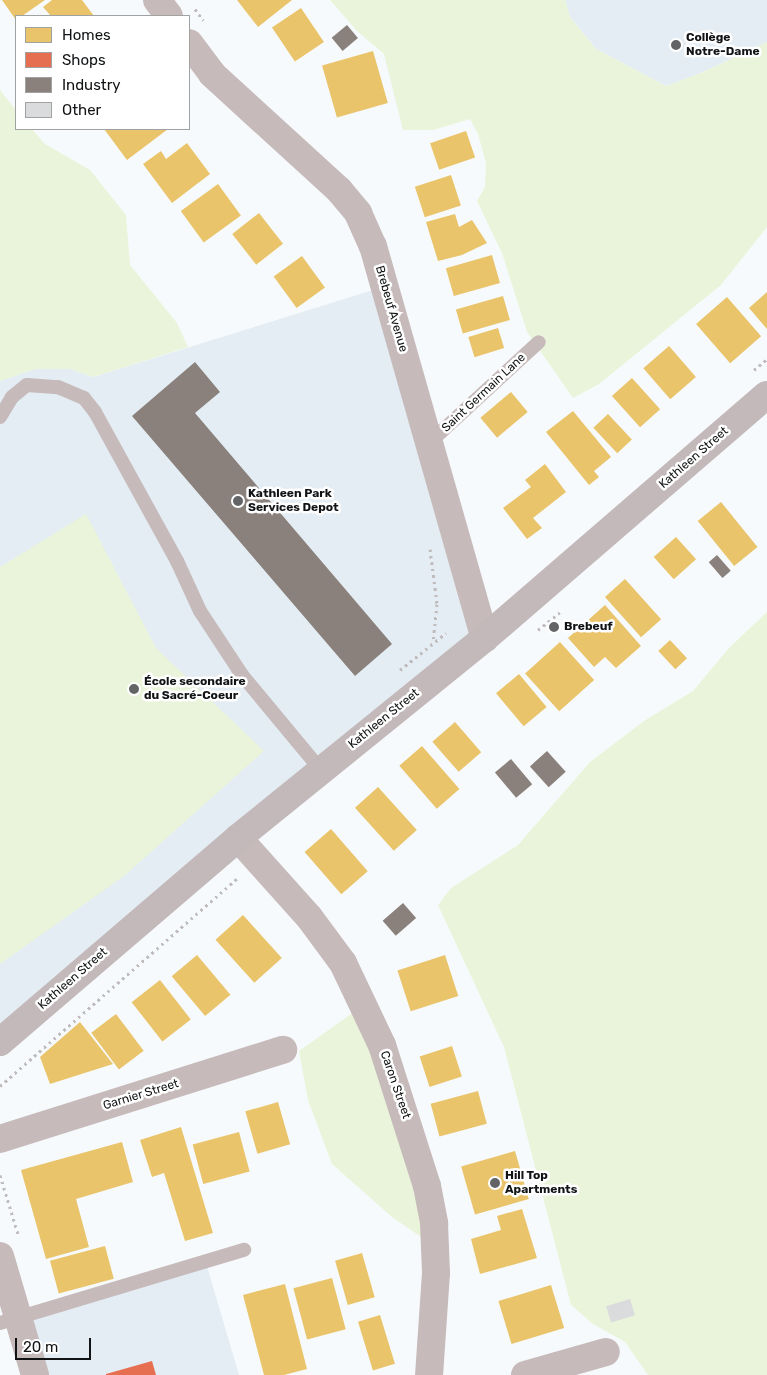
<!DOCTYPE html>
<html>
<head>
<meta charset="utf-8">
<style>
	body { margin:0 }
	#map { position:relative; width:767px; height:1375px; overflow:hidden; background:#f7fafc; font-family:Rubik,sans-serif }
	div>[style] { position:absolute }
	.built>* { inset:0; background:#e4edf3 }
	.green>* { inset:0; background:#eaf4da }
	.homes>* { inset:0; background:#e9c46a; transform-origin:0 0 }
	.shops>* { inset:0; background:#e76f51 }
	.industry>* { inset:0; background:#8a817c; transform-origin:0 0 }
	.building>* { inset:0; background:#d9dbdd; transform-origin:0 0 }
	.path>* { height:3px; margin-top:-1.5px; transform-origin:0; background:repeating-linear-gradient(90deg,#c0bbbc 0 2.5px,transparent 0 6.5px) }
	.lane>* { height:14px; margin:-7px; padding:0 7px; transform-origin:7px; border-radius:7px; background:#c6babb }
	.street>* { height:28px; margin:-14px; padding:0 14px; transform-origin:14px; border-radius:14px; background:#c6babb }
	.secondary>* { height:28px; margin:-14px; padding:0 14px; transform-origin:14px; border-radius:14px; background:#c4b9ba }
	.dots>* { width:14px; height:14px; translate:-50% -50%; box-sizing:border-box; border:2px solid #fff; border-radius:50% }
	span { translate:-50% -50%; white-space:nowrap; text-align:center; line-height:1.15; -webkit-text-stroke:5px #fff; paint-order:stroke }
	.poi-label { font-size:12px; color:#111315; font-weight:700 }
	.left { translate:0 -50%; text-align:left }
	.street-label { font-size:12px; color:#111315 }
	.legend { position:absolute; left:15px; top:15px; width:175px; height:115px; box-sizing:border-box; background:#fff; border:1px solid #a0a1a1; margin:0; padding:6px 9px; list-style:none; font-size:15px; color:#111315 }
	.legend li { display:flex; align-items:center; gap:10px; height:25px }
	.legend b { width:25px; border:1px solid #a0a1a1 }
	.scale { position:absolute; left:15px; top:1338px; width:76px; height:22px; box-sizing:border-box; border:2px solid #111315; border-top:0; padding-left:6px; font-size:15px; line-height:18px; white-space:nowrap; color:#111315; -webkit-text-stroke:4px #fff; paint-order:stroke }
</style>
</head>
<body>
<div id="map">
	<div class="built">
		<div style="clip-path:polygon(565px 0,767px 0,767px 42px,701px 73px,666px 86px,596px 49px,570px 17px)"></div>
		<div style="clip-path:polygon(386px 286px,487px 635px,0 1034px,0 381px,35px 369px,70px 369px,93px 377px)"></div>
		<div style="clip-path:polygon(206px 1263px,239px 1375px,38px 1375px,21px 1318px)"></div>
	</div>
	<div class="green">
		<div style="clip-path:polygon(330px 0,565px 0,570px 17px,596px 49px,666px 86px,701px 73px,767px 42px,767px 227px,721px 285px,599px 384px,573px 398px,527px 332px,502px 253px,477px 201px,485px 187px,486px 163px,478px 134px,470px 119px,433px 130px,403px 130px,384px 54px,357px 31px)"></div>
		<div style="clip-path:polygon(0 90px,16px 110px,16px 129px,32px 129px,45px 144px,90px 170px,126px 215px,130px 265px,177px 323px,188px 347px,93px 377px,70px 369px,35px 369px,0 381px)"></div>
		<div style="clip-path:polygon(86px 514px,156px 648px,264px 751px,124px 876px,0 964px,0 567px)"></div>
		<div style="clip-path:polygon(767px 612px,767px 1375px,648px 1375px,625px 1342px,593px 1324px,571px 1305px,504px 1047px,438px 905px,451px 888px,518px 845px,590px 762px,644px 721px,693px 691px,729px 648px)"></div>
		<div style="clip-path:polygon(361px 1007px,430px 1243px,392px 1217px,332px 1164px,308px 1100px,299px 1051px)"></div>
	</div>
	<div class="homes">
		<div style="clip-path:polygon(2px 0,45px 0,22px 16px,16px 16px,16px 20px)"></div>
		<div style="clip-path:polygon(52px 0,82px 0,94px 16px,51px 16px,43px 7px)"></div>
		<div style="clip-path:polygon(237px 0,292px 0,258px 27px)"></div>
		<div style="left:301px;top:8px;width:41px;height:35px;rotate:56deg"></div>
		<div style="left:373px;top:51px;width:54px;height:53px;rotate:74deg"></div>
		<div style="clip-path:polygon(104px 129px,168px 129px,127px 160px)"></div>
		<div style="left:466px;top:131px;width:28px;height:38px;rotate:71deg"></div>
		<div style="clip-path:polygon(187px 143px,210px 174px,172px 203px,143px 164px,161px 151px,166px 159px)"></div>
		<div style="left:451px;top:175px;width:32px;height:38px;rotate:72deg"></div>
		<div style="left:218px;top:184px;width:39px;height:46px;rotate:54deg"></div>
		<div style="left:259px;top:213px;width:39px;height:34px;rotate:52deg"></div>
		<div style="clip-path:polygon(455px 214px,459px 227px,472px 220px,487px 243px,462px 255px,438px 261px,426px 222px)"></div>
		<div style="left:492px;top:255px;width:29px;height:48px;rotate:74deg"></div>
		<div style="left:302px;top:256px;width:39px;height:35px;rotate:54deg"></div>
		<div style="clip-path:polygon(767px 292px,767px 329px,749px 308px)"></div>
		<div style="left:503px;top:296px;width:25px;height:49px;rotate:74deg"></div>
		<div style="left:727px;top:297px;width:52px;height:41px;rotate:49deg"></div>
		<div style="left:498px;top:328px;width:21px;height:31px;rotate:73deg"></div>
		<div style="left:669px;top:346px;width:41px;height:34px;rotate:49deg"></div>
		<div style="left:632px;top:378px;width:42px;height:27px;rotate:48deg"></div>
		<div style="left:511px;top:392px;width:26px;height:40px;rotate:50deg"></div>
		<div style="clip-path:polygon(573px 411px,611px 457px,594px 471px,599px 477px,589px 485px,546px 432px)"></div>
		<div style="left:608px;top:414px;width:35px;height:20px;rotate:47deg"></div>
		<div style="clip-path:polygon(545px 464px,566px 492px,533px 518px,542px 528px,527px 539px,503px 508px,531px 487px,525px 480px)"></div>
		<div style="left:721px;top:502px;width:58px;height:30px;rotate:51deg"></div>
		<div style="left:676px;top:537px;width:30px;height:30px;rotate:48deg"></div>
		<div style="left:625px;top:579px;width:54px;height:27px;rotate:48deg"></div>
		<div style="clip-path:polygon(605px 605px,641px 646px,616px 668px,605px 657px,594px 667px,568px 638px)"></div>
		<div style="left:670px;top:640px;width:25px;height:16px;rotate:47deg"></div>
		<div style="left:560px;top:642px;width:51px;height:47px;rotate:48deg"></div>
		<div style="left:519px;top:674px;width:43px;height:30px;rotate:50deg"></div>
		<div style="left:455px;top:722px;width:40px;height:30px;rotate:49deg"></div>
		<div style="left:422px;top:746px;width:57px;height:30px;rotate:49deg"></div>
		<div style="left:378px;top:787px;width:58px;height:31px;rotate:48deg"></div>
		<div style="left:331px;top:829px;width:56px;height:35px;rotate:49deg"></div>
		<div style="left:243px;top:915px;width:58px;height:37px;rotate:48deg"></div>
		<div style="left:197px;top:955px;width:52px;height:33px;rotate:50deg"></div>
		<div style="left:445px;top:955px;width:43px;height:50px;rotate:72deg"></div>
		<div style="left:160px;top:980px;width:50px;height:36px;rotate:52deg"></div>
		<div style="left:116px;top:1014px;width:46px;height:31px;rotate:53deg"></div>
		<div style="clip-path:polygon(80px 1022px,113px 1064px,50px 1084px,40px 1057px)"></div>
		<div style="left:452px;top:1046px;width:32px;height:34px;rotate:72deg"></div>
		<div style="left:478px;top:1091px;width:34px;height:49px;rotate:75deg"></div>
		<div style="left:278px;top:1102px;width:44px;height:34px;rotate:74deg"></div>
		<div style="clip-path:polygon(181px 1127px,213px 1233px,185px 1241px,164px 1173px,152px 1177px,140px 1140px)"></div>
		<div style="left:239px;top:1132px;width:41px;height:48px;rotate:75deg"></div>
		<div style="clip-path:polygon(122px 1142px,133px 1182px,76px 1199px,89px 1247px,46px 1259px,21px 1170px)"></div>
		<div style="left:515px;top:1151px;width:50px;height:56px;rotate:74deg"></div>
		<div style="clip-path:polygon(522px 1209px,537px 1258px,480px 1274px,471px 1239px,501px 1230px,497px 1216px)"></div>
		<div style="left:105px;top:1246px;width:34px;height:57px;rotate:75deg"></div>
		<div style="left:362px;top:1253px;width:46px;height:28px;rotate:74deg"></div>
		<div style="left:332px;top:1278px;width:53px;height:40px;rotate:75deg"></div>
		<div style="clip-path:polygon(285px 1284px,307px 1369px,284px 1375px,264px 1375px,243px 1295px)"></div>
		<div style="left:551px;top:1285px;width:45px;height:55px;rotate:73deg"></div>
		<div style="left:380px;top:1315px;width:51px;height:23px;rotate:73deg"></div>
	</div>
	<div class="shops">
		<div style="clip-path:polygon(152px 1361px,156px 1375px,106px 1375px,106px 1374px)"></div>
	</div>
	<div class="industry">
		<div style="left:347px;top:25px;width:17px;height:20px;rotate:50deg"></div>
		<div style="clip-path:polygon(195px 362px,220px 392px,195px 413px,392px 644px,355px 676px,132px 416px)"></div>
		<div style="left:717px;top:555px;width:21px;height:11px;rotate:49deg"></div>
		<div style="left:547px;top:751px;width:28px;height:23px;rotate:48deg"></div>
		<div style="left:511px;top:759px;width:33px;height:21px;rotate:50deg"></div>
		<div style="left:403px;top:903px;width:20px;height:27px;rotate:49deg"></div>
	</div>
	<div class="building">
		<div style="left:630px;top:1299px;width:17px;height:25px;rotate:73deg"></div>
	</div>
	<div class="path">
		<div style="left:195px;top:9px;width:14px;rotate:54deg"></div>
		<div style="left:754px;top:370px;width:17px;rotate:-40deg"></div>
		<div style="left:430px;top:549px;width:55px;rotate:82.7deg"></div>
		<div style="left:437px;top:604px;width:37px;rotate:96deg"></div>
		<div style="left:538px;top:630px;width:28px;rotate:-39deg"></div>
		<div style="left:400px;top:670px;width:59px;rotate:-38.8deg"></div>
		<div style="left:0;top:1086px;width:316px;rotate:-41.2deg"></div>
		<div style="left:0;top:1175px;width:65px;rotate:73deg"></div>
	</div>
	<div class="lane">
		<div style="left:0;top:417px;width:23px;rotate:-59deg"></div>
		<div style="left:12px;top:397px;width:19px;rotate:-39deg"></div>
		<div style="left:27px;top:385px;width:31px;rotate:4deg"></div>
		<div style="left:58px;top:387px;width:28px;rotate:23deg"></div>
		<div style="left:84px;top:398px;width:18px;rotate:52deg"></div>
		<div style="left:95px;top:412px;width:170px;rotate:61.2deg"></div>
		<div style="left:177px;top:561px;width:55px;rotate:65.3deg"></div>
		<div style="left:200px;top:611px;width:77px;rotate:56.7deg"></div>
		<div style="left:242px;top:675px;width:124px;rotate:50.3deg"></div>
		<div style="left:429px;top:443px;width:149px;rotate:-42.6deg"></div>
		<div style="left:0;top:1323px;width:255px;rotate:-16.7deg"></div>
	</div>
	<div class="street">
		<div style="left:157px;top:0;width:20px;rotate:53deg"></div>
		<div style="left:189px;top:43px;width:39px;rotate:53deg"></div>
		<div style="left:212px;top:74px;width:172px;rotate:42.4deg"></div>
		<div style="left:339px;top:190px;width:30px;rotate:50deg"></div>
		<div style="left:358px;top:213px;width:36px;rotate:66deg"></div>
		<div style="left:373px;top:246px;width:408px;rotate:74.1deg"></div>
		<div style="left:238px;top:838px;width:106px;rotate:48.1deg"></div>
		<div style="left:309px;top:917px;width:57px;rotate:53.5deg"></div>
		<div style="left:343px;top:963px;width:91px;rotate:64.6deg"></div>
		<div style="left:382px;top:1045px;width:148px;rotate:72.3deg"></div>
		<div style="left:427px;top:1186px;width:38px;rotate:79deg"></div>
		<div style="left:434px;top:1223px;width:50px;rotate:87.7deg"></div>
		<div style="left:436px;top:1273px;width:102px;rotate:93.9deg"></div>
		<div style="left:0;top:1139px;width:297px;rotate:-17.5deg"></div>
		<div style="left:0;top:1256px;width:124px;rotate:73.6deg"></div>
		<div style="left:525px;top:1375px;width:84px;rotate:-15.9deg"></div>
	</div>
	<div class="secondary">
		<div style="left:0;top:1042px;width:313px;rotate:-40.6deg"></div>
		<div style="left:238px;top:838px;width:318px;rotate:-39deg"></div>
		<div style="left:485px;top:638px;width:372px;rotate:-40.8deg"></div>
	</div>
	<div class="dots">
		<div style="left:676px;top:45px;background:#626466"></div>
		<div style="left:238px;top:501px;background:#626466"></div>
		<div style="left:554px;top:627px;background:#626466"></div>
		<div style="left:134px;top:689px;background:#626466"></div>
		<div style="left:495px;top:1183px;background:#626466"></div>
	</div>
	<div class="poi-label">
		<span class="left" style="left:686px;top:45px">Collège<br>Notre-Dame</span>
		<span class="left" style="left:248px;top:501px">Kathleen Park<br>Services Depot</span>
		<span class="left" style="left:564px;top:627px">Brebeuf</span>
		<span class="left" style="left:144px;top:689px">École secondaire<br>du Sacré-Coeur</span>
		<span class="left" style="left:505px;top:1183px">Hill Top<br>Apartments</span>
	</div>
	<div class="street-label">
		<span style="left:391px;top:309px;rotate:74deg">Brebeuf Avenue</span>
		<span style="left:484px;top:393px;rotate:-43deg">Saint Germain Lane</span>
		<span style="left:694px;top:458px;rotate:-41deg">Kathleen Street</span>
		<span style="left:384px;top:719px;rotate:-39deg">Kathleen Street</span>
		<span style="left:73px;top:979px;rotate:-41deg">Kathleen Street</span>
		<span style="left:395px;top:1085px;rotate:71deg">Caron Street</span>
		<span style="left:141px;top:1095px;rotate:-17deg">Garnier Street</span>
	</div>
	<ul class="legend">
	<li><b style="height:14px;background:#e9c46a"></b>Homes</li>
	<li><b style="height:14px;background:#e76f51"></b>Shops</li>
	<li><b style="height:14px;background:#8a817c"></b>Industry</li>
	<li><b style="height:14px;background:#d9dbdd"></b>Other</li>
	</ul>
	<div class="scale">20 m</div>
</div>
</body>
</html>
